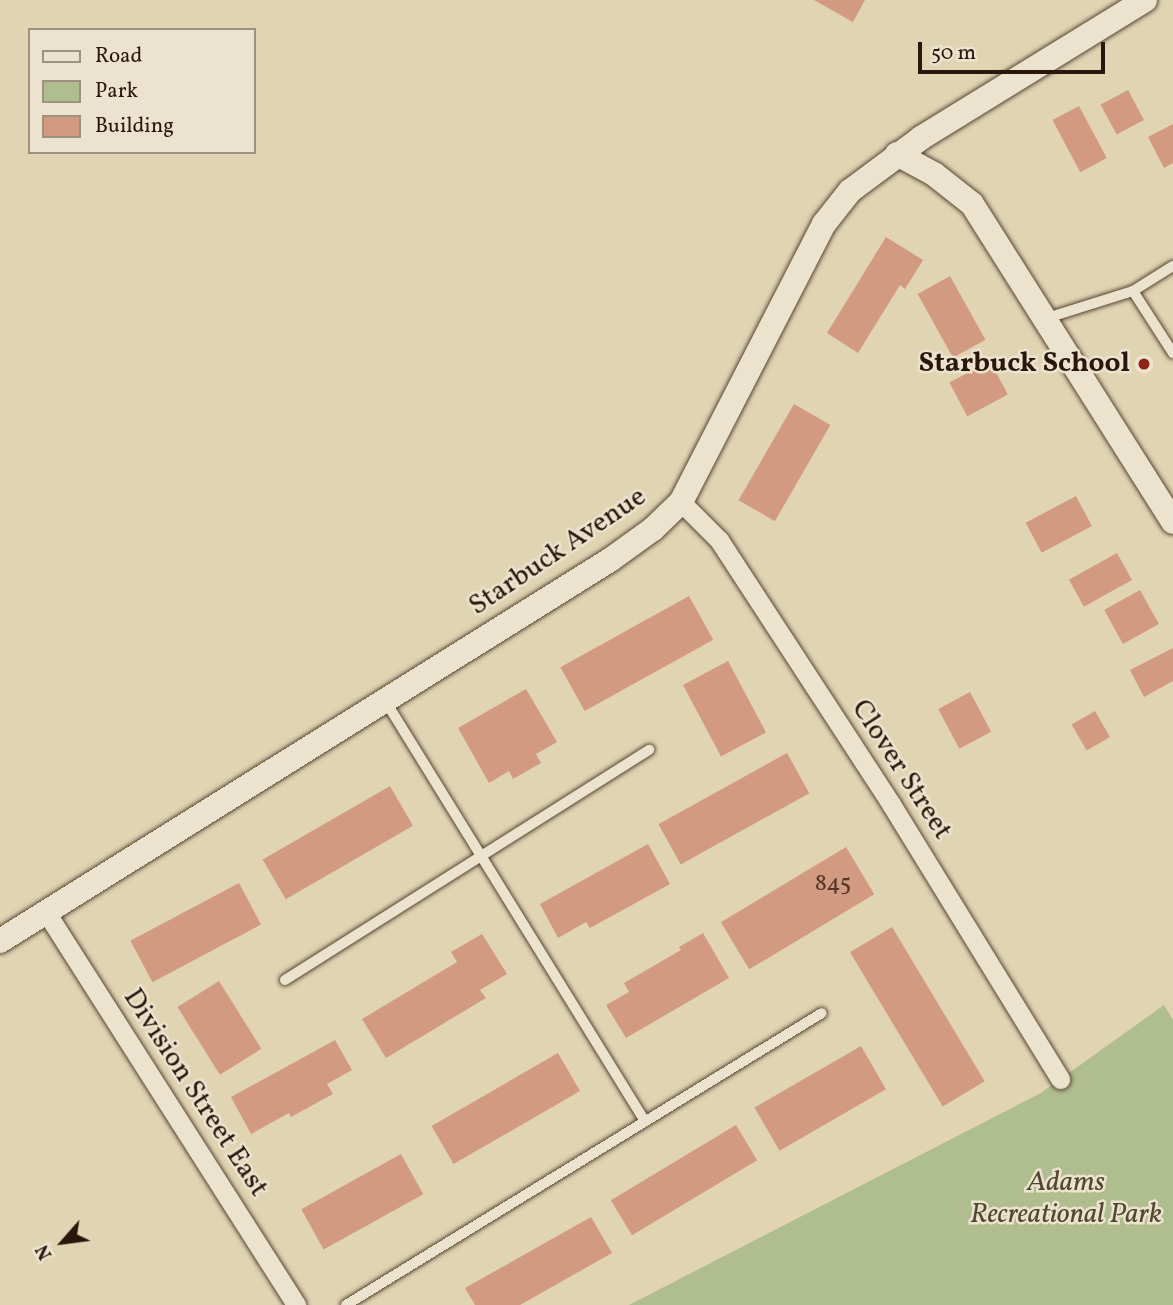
<!DOCTYPE html>
<html>
<head>
<meta charset="utf-8">
<style>
	body { margin:0 }
	#map { position:relative; width:1173px; height:1305px; overflow:hidden; background:#e0d4b3; font-family:Vollkorn,serif }
	div>[style] { position:absolute }
	.green>* { inset:0; background:#b0bd8f }
	.building>* { inset:0; background:#d39a82; transform-origin:0 0 }
	.roads { filter:drop-shadow(0 0 2px #584634) drop-shadow(0 0 2px #584634) }
	.service>* { height:10px; margin:-5px; padding:0 5px; transform-origin:5px; border-radius:5px; background:#ebe3ce }
	.minor>* { height:19px; margin:-9.5px; padding:0 9.5px; transform-origin:9.5px; border-radius:9.5px; background:#ebe3ce }
	.tertiary>* { height:24px; margin:-12px; padding:0 12px; transform-origin:12px; border-radius:12px; background:#ebe3ce }
	.dots>* { width:19px; height:19px; translate:-50% -50%; box-sizing:border-box; border:4px solid #ebe3ce; border-radius:50% }
	span { translate:-50% -50%; white-space:nowrap; text-align:center; line-height:1.15; -webkit-text-stroke:5px #ebe3ce; paint-order:stroke }
	.number-label { font-size:24px; color:#543728 }
	.number-label span { -webkit-text-stroke-width:0 }
	.poi-label { font-size:28px; color:#2a160a; font-weight:700 }
	.right { translate:-100% -50%; text-align:right }
	.street-label { font-size:28px; color:#2a160a }
	.park-label { font-size:28px; color:#524832; font-style:italic }
	.legend { position:absolute; left:28px; top:28px; width:228px; height:126px; box-sizing:border-box; background:#ebe3ce; border:2px solid #9e9180; margin:0; padding:9px 12px; list-style:none; font-size:21px; color:#2a160a }
	.legend li { display:flex; align-items:center; gap:14px; height:35px }
	.legend b { width:35px; border:2px solid #9e9180 }
	.north { position:absolute; left:28px; top:1207px; width:70px; height:70px; -webkit-text-stroke:5px #ebe3ce; paint-order:stroke; rotate:242deg; font-size:19px; font-weight:700; line-height:28px; text-align:center; color:#2a160a }
	.north::after { content:''; display:block; margin:auto; width:24px; height:32px; background:#2a160a; clip-path:polygon(50% 0,100% 100%,50% 72%,0 100%) }
	.scale { position:absolute; left:918px; top:42px; width:187px; height:32px; box-sizing:border-box; border:4px solid #2a160a; border-top:0; padding-left:9px; font-size:21px; line-height:24px; white-space:nowrap; color:#2a160a; -webkit-text-stroke:5px #ebe3ce; paint-order:stroke }
</style>
</head>
<body>
<div id="map">
	<div class="green">
		<div style="clip-path:polygon(1164px 1005px,1173px 1020px,1173px 1305px,629px 1305px,1041px 1093px)"></div>
	</div>
	<div class="building">
		<div style="clip-path:polygon(814px 0,865px 0,853px 22px)"></div>
		<div style="left:1128px;top:90px;width:34px;height:31px;rotate:62deg"></div>
		<div style="left:1079px;top:106px;width:59px;height:30px;rotate:62deg"></div>
		<div style="clip-path:polygon(1173px 124px,1173px 163px,1164px 168px,1148px 137px)"></div>
		<div style="clip-path:polygon(886px 237px,923px 260px,905px 289px,900px 285px,858px 353px,827px 333px)"></div>
		<div style="left:950px;top:276px;width:73px;height:37px;rotate:61deg"></div>
		<div style="left:990px;top:361px;width:38px;height:46px;rotate:62deg"></div>
		<div style="left:794px;top:404px;width:42px;height:111px;rotate:30deg"></div>
		<div style="left:1076px;top:496px;width:34px;height:57px;rotate:62deg"></div>
		<div style="left:1117px;top:553px;width:31px;height:55px;rotate:61deg"></div>
		<div style="left:1140px;top:590px;width:39px;height:41px;rotate:61deg"></div>
		<div style="left:689px;top:596px;width:50px;height:147px;rotate:61deg"></div>
		<div style="clip-path:polygon(1173px 648px,1173px 681px,1144px 697px,1130px 670px)"></div>
		<div style="left:728px;top:661px;width:81px;height:51px;rotate:62deg"></div>
		<div style="clip-path:polygon(526px 689px,557px 742px,536px 754px,541px 763px,513px 779px,509px 771px,489px 783px,458px 728px)"></div>
		<div style="left:970px;top:692px;width:45px;height:36px;rotate:62deg"></div>
		<div style="left:1095px;top:711px;width:30px;height:27px;rotate:60deg"></div>
		<div style="left:787px;top:753px;width:46px;height:147px;rotate:61deg"></div>
		<div style="left:390px;top:786px;width:46px;height:147px;rotate:60deg"></div>
		<div style="clip-path:polygon(648px 844px,670px 884px,590px 928px,586px 922px,558px 938px,540px 904px)"></div>
		<div style="left:846px;top:847px;width:55px;height:146px;rotate:59deg"></div>
		<div style="left:239px;top:883px;width:47px;height:123px;rotate:62deg"></div>
		<div style="left:892px;top:927px;width:180px;height:49px;rotate:59deg"></div>
		<div style="clip-path:polygon(703px 933px,729px 978px,626px 1038px,606px 1005px,629px 992px,624px 983px,681px 950px,679px 947px)"></div>
		<div style="clip-path:polygon(482px 934px,507px 974px,480px 990px,486px 998px,386px 1058px,362px 1019px,457px 962px,451px 952px)"></div>
		<div style="left:219px;top:981px;width:80px;height:49px;rotate:58deg"></div>
		<div style="clip-path:polygon(335px 1040px,352px 1070px,327px 1084px,333px 1094px,291px 1117px,289px 1113px,251px 1134px,231px 1097px)"></div>
		<div style="left:861px;top:1046px;width:50px;height:123px;rotate:60deg"></div>
		<div style="left:558px;top:1053px;width:44px;height:146px;rotate:60deg"></div>
		<div style="left:736px;top:1125px;width:41px;height:146px;rotate:59deg"></div>
		<div style="left:401px;top:1154px;width:46px;height:114px;rotate:61deg"></div>
		<div style="clip-path:polygon(591px 1217px,612px 1253px,520px 1305px,475px 1305px,465px 1288px)"></div>
	</div>
	<div class="roads">
		<div class="service">
			<div style="left:1133px;top:291px;width:47px;rotate:-32deg"></div>
			<div style="left:1047px;top:318px;width:90px;rotate:-17.4deg"></div>
			<div style="left:1133px;top:291px;width:74px;rotate:57.2deg"></div>
			<div style="left:386px;top:702px;width:493px;rotate:58.3deg"></div>
			<div style="left:285px;top:980px;width:431px;rotate:-32.3deg"></div>
			<div style="left:346px;top:1305px;width:558px;rotate:-31.53deg"></div>
		</div>
		<div class="minor">
			<div style="left:681px;top:502px;width:54px;rotate:45deg"></div>
			<div style="left:719px;top:540px;width:315px;rotate:56.9deg"></div>
			<div style="left:891px;top:804px;width:323px;rotate:58.4deg"></div>
			<div style="left:46px;top:912px;width:466px;rotate:57.5deg"></div>
		</div>
		<div class="tertiary">
			<div style="left:897px;top:154px;width:42px;rotate:28.4deg"></div>
			<div style="left:934px;top:174px;width:48px;rotate:38.3deg"></div>
			<div style="left:972px;top:204px;width:376px;rotate:57.7deg"></div>
			<div style="left:0;top:941px;width:719px;rotate:-31.99deg"></div>
			<div style="left:610px;top:560px;width:53px;rotate:-35.8deg"></div>
			<div style="left:653px;top:529px;width:39px;rotate:-44deg"></div>
			<div style="left:681px;top:502px;width:313px;rotate:-62.8deg"></div>
			<div style="left:824px;top:224px;width:42px;rotate:-51.8deg"></div>
			<div style="left:850px;top:191px;width:89px;rotate:-36.7deg"></div>
			<div style="left:921px;top:138px;width:263px;rotate:-31.6deg"></div>
		</div>
	</div>
	<div class="dots">
		<div style="left:1144px;top:364px;background:#8f2418"></div>
	</div>
	<div class="number-label">
		<span style="left:833px;top:885px">845</span>
	</div>
	<div class="poi-label">
		<span class="right" style="left:1130px;top:364px">Starbuck School</span>
	</div>
	<div class="street-label">
		<span style="left:558px;top:552px;rotate:-34deg">Starbuck Avenue</span>
		<span style="left:901px;top:770px;rotate:57deg">Clover Street</span>
		<span style="left:195px;top:1093px;rotate:57deg">Division Street East</span>
	</div>
	<div class="park-label">
		<span style="left:1066px;top:1199px">Adams<br>Recreational Park</span>
	</div>
	<ul class="legend">
	<li><b style="height:9px;background:#ebe3ce"></b>Road</li>
	<li><b style="height:19px;background:#b0bd8f"></b>Park</li>
	<li><b style="height:19px;background:#d39a82"></b>Building</li>
	</ul>
	<div class="north">N</div>
	<div class="scale">50 m</div>
</div>
</body>
</html>
